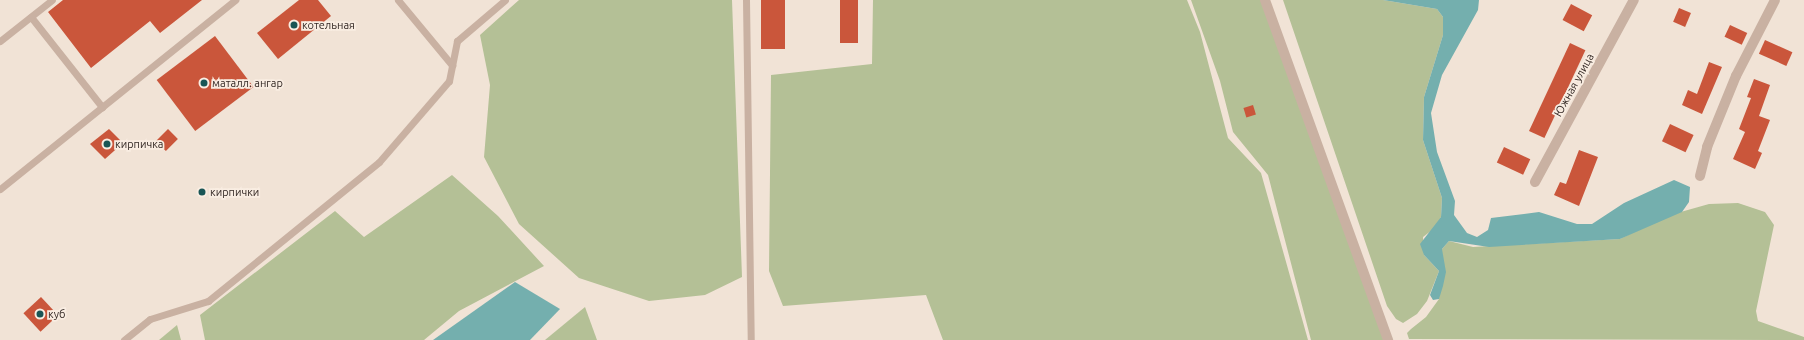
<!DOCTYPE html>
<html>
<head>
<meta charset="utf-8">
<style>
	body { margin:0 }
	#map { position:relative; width:1804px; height:340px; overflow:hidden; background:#f1e3d6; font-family:Ubuntu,sans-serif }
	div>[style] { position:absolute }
	.green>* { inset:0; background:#b4c096 }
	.water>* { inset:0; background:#74afae }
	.building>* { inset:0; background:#ca563b; transform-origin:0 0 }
	.lane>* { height:7px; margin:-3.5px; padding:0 3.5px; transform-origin:3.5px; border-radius:3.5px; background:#c9b1a2 }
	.street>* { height:10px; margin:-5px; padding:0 5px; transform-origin:5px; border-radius:5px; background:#c9b1a2 }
	.dots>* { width:11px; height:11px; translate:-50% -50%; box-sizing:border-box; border:2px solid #f9ede2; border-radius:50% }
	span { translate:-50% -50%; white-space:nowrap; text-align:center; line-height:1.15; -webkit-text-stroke:3.5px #f9ede2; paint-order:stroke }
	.poi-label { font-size:11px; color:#332824 }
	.left { translate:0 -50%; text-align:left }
	.street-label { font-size:11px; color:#332824 }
</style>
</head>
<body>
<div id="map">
	<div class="green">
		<div style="clip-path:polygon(519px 0,732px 0,742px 277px,705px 295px,649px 301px,579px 278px,519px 224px,484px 157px,490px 85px,480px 35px)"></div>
		<div style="clip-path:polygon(873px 0,1187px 0,1200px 32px,1228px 138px,1261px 173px,1308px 340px,943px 340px,926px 295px,783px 306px,769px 271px,771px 75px,872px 64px)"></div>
		<div style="clip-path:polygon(1191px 0,1265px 0,1388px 340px,1311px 340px,1268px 175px,1233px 132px,1220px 81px)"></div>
		<div style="clip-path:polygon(1283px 0,1383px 0,1437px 9px,1443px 17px,1443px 35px,1424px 97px,1423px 140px,1442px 198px,1441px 217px,1436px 227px,1423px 237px,1424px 255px,1439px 271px,1427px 301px,1417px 314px,1403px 323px,1396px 319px,1387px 306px)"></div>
		<div style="clip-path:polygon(452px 175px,498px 216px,544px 266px,459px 311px,424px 340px,205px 340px,200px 315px,335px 211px,364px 237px)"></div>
		<div style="clip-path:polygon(1738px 203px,1765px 212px,1774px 225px,1756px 311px,1758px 321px,1804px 337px,1804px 340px,1409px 339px,1407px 333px,1411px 329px,1426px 317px,1439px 299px,1442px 249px,1449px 241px,1473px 247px,1620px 239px,1663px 217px,1709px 204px)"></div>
		<div style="clip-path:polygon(585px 307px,597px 340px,545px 340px)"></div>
		<div style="clip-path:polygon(177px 325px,181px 340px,159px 340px)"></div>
	</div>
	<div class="water">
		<div style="clip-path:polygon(1383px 0,1479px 0,1478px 10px,1442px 75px,1431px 113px,1437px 152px,1455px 201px,1454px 215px,1467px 233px,1477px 237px,1488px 230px,1491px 218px,1539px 212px,1577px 224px,1592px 224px,1624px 203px,1674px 180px,1690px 187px,1689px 202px,1682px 212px,1620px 239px,1489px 247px,1449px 241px,1442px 249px,1446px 272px,1443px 286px,1439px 299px,1433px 300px,1430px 295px,1439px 271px,1424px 255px,1420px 244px,1441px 217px,1442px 198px,1423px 140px,1424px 97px,1443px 35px,1443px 17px,1437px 9px)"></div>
		<div style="clip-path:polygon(515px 282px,560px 309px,530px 340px,433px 340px)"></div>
	</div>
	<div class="building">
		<div style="clip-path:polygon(63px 0,202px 0,160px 33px,150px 21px,91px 68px,48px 12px)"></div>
		<div style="clip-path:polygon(299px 0,318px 0,331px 16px,278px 59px,257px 33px)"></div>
		<div style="left:761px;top:0;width:24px;height:49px"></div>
		<div style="left:840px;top:0;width:18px;height:43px"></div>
		<div style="left:1571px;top:4px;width:24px;height:18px;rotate:28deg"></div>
		<div style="left:1679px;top:8px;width:13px;height:15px;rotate:23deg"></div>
		<div style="left:1730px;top:25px;width:19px;height:13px;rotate:25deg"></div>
		<div style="left:215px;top:36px;width:64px;height:73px;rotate:53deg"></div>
		<div style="left:1765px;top:40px;width:30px;height:15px;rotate:24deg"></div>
		<div style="left:1570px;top:43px;width:17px;height:97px;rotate:25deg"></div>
		<div style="clip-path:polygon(1709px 62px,1722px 67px,1702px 114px,1682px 105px,1688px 90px,1697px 94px)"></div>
		<div style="clip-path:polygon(1754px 79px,1770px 85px,1759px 116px,1770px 120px,1758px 151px,1762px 153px,1755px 169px,1733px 159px,1745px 132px,1739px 129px,1751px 98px,1747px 97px)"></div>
		<div style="left:1253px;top:105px;width:10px;height:10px;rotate:73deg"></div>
		<div style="left:1670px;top:124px;width:26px;height:19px;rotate:25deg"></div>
		<div style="clip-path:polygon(109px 129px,123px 143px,105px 159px,90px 144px)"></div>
		<div style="left:168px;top:129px;width:14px;height:17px;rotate:45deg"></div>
		<div style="left:1504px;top:147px;width:29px;height:17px;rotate:25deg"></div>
		<div style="clip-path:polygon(1579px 150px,1598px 157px,1579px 206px,1554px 195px,1560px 182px,1566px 184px)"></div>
		<div style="left:41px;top:297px;width:25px;height:24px;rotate:47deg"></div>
	</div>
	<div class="lane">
		<div style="left:398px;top:0;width:85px;rotate:50.3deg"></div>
		<div style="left:746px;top:0;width:340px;rotate:89.2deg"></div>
		<div style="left:31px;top:17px;width:115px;rotate:51.7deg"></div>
		<div style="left:0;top:41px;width:66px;rotate:-38.3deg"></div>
		<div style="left:0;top:189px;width:302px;rotate:-38.8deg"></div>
		<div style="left:124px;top:340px;width:33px;rotate:-39deg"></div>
		<div style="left:150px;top:319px;width:61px;rotate:-17.2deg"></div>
		<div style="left:208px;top:301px;width:220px;rotate:-39.1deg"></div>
		<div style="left:379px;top:162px;width:107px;rotate:-49.2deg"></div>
		<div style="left:449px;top:81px;width:41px;rotate:-78.7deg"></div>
		<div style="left:457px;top:41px;width:63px;rotate:-40.5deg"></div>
	</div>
	<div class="street">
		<div style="left:1265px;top:0;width:362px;rotate:70.1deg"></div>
		<div style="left:1700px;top:176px;width:30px;rotate:-76deg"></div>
		<div style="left:1707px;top:147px;width:77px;rotate:-67.8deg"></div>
		<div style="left:1736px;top:76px;width:85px;rotate:-62.8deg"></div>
		<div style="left:1535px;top:182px;width:207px;rotate:-61.5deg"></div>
	</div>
	<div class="dots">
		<div style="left:294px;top:25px;background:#195555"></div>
		<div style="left:204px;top:83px;background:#195555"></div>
		<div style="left:107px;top:144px;background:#195555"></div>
		<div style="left:202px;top:192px;background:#195555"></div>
		<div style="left:40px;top:314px;background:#195555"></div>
	</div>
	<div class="poi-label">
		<span class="left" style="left:302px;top:25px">котельная</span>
		<span class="left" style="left:212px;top:83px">маталл. ангар</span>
		<span class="left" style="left:115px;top:144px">кирпичка</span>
		<span class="left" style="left:210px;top:192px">кирпички</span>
		<span class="left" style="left:48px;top:314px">куб</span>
	</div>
	<div class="street-label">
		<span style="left:1574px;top:85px;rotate:-61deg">Южная улица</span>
	</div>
</div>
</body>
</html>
